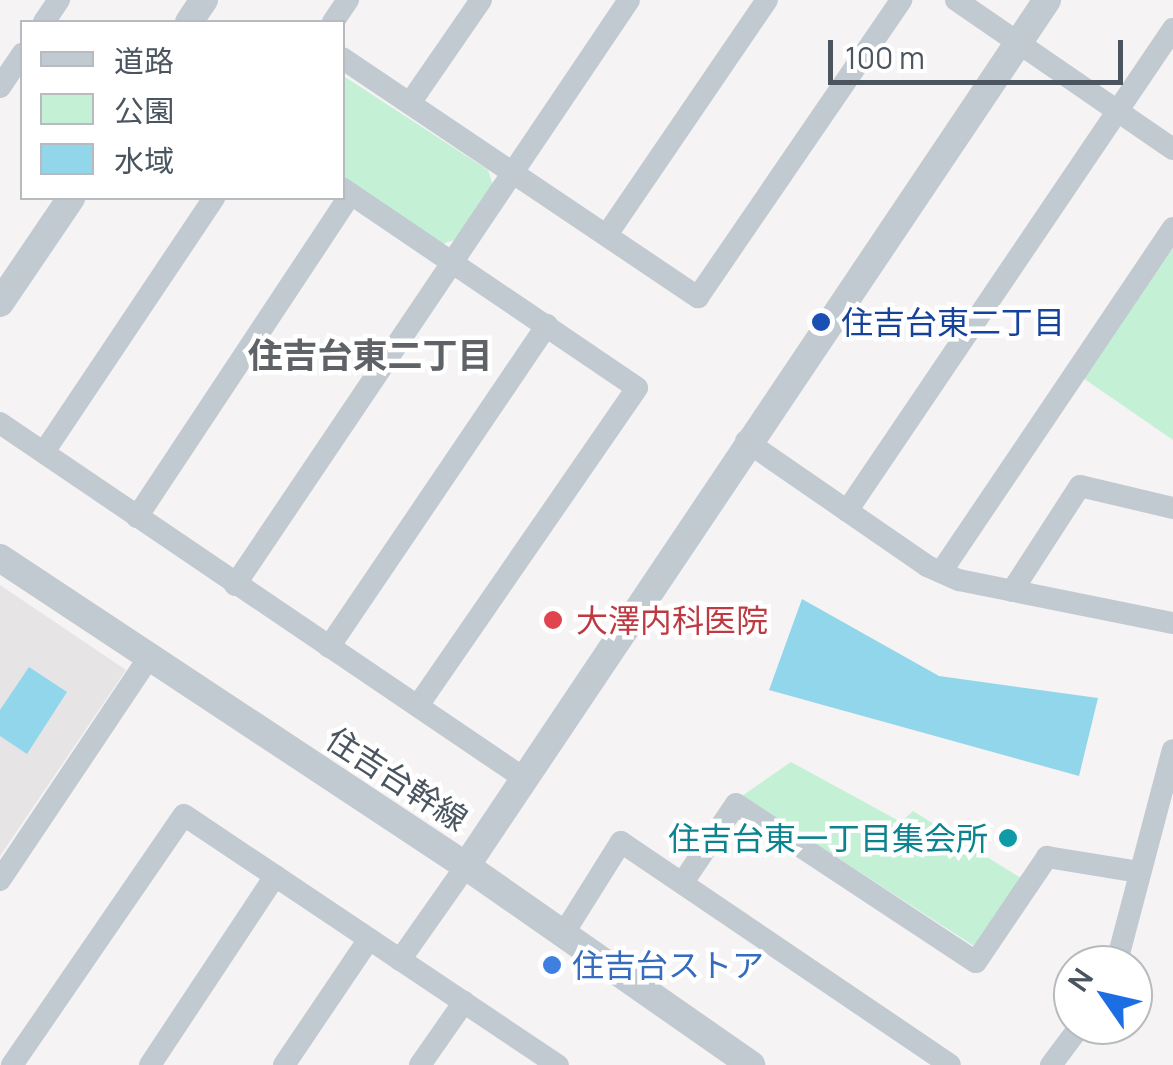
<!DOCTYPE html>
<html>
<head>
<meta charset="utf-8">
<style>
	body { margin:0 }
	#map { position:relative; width:1173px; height:1065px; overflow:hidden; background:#f5f3f3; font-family:Manrope,"Noto Sans JP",sans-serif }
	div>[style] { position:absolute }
	.education>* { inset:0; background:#e6e4e5 }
	.green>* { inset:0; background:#c4f0d6 }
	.water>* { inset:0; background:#92d6ec }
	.minor>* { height:22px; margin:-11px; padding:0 11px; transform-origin:11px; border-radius:11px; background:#c1c9d1 }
	.tertiary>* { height:28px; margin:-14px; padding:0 14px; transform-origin:14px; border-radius:14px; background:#c1c9d1 }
	.dots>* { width:28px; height:28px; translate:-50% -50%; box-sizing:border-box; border:5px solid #fff; border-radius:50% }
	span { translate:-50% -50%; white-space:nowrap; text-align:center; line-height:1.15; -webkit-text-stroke:9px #fff; paint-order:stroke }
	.transit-label { font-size:32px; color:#164399 }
	.left { translate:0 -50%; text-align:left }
	.health-label { font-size:32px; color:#be3a42 }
	.street-label { font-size:32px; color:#4a5560 }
	.culture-label { font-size:32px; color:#0d838f }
	.right { translate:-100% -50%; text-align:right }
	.shop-label { font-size:32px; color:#366cbe }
	.neighbourhood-label { font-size:35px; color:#5f6368; font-weight:700 }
	.legend { position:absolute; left:20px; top:20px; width:325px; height:180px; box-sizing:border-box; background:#fff; border:2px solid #b7bbbf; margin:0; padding:12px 18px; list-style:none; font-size:30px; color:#4a5560 }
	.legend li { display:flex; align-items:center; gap:20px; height:50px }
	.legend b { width:50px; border:2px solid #b7bbbf }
	.north { position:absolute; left:1053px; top:945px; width:100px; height:100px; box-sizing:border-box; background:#fff; border:2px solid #b7bbbf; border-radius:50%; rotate:304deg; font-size:28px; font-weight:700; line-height:40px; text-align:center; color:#4a5560 }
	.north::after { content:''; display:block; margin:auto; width:35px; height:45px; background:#1e6ee3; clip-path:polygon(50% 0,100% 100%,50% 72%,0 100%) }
	.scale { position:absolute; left:828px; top:40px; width:295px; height:45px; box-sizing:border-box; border:5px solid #4a5560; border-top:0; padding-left:12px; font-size:30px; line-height:35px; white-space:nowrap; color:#4a5560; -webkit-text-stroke:8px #fff; paint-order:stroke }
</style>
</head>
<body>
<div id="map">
	<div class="education">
		<div style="clip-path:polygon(0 585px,126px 670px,0 856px)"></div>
	</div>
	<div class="green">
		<div style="clip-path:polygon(342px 75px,488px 170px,493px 185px,458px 239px,442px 244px,343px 177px)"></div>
		<div style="clip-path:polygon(1173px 248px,1173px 440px,1083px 378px)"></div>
		<div style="clip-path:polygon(791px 762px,901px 822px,913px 811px,1021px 878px,974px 946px,742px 796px)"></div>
	</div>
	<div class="water">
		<div style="clip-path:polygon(802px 599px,939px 676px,1098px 698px,1079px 776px,769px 690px)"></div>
		<div style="clip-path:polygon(29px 667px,67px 692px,27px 754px,0 736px,0 710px)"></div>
	</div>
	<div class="minor">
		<div style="left:956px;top:0;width:263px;rotate:34.5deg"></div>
		<div style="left:44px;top:22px;width:27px;rotate:-56deg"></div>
		<div style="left:333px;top:22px;width:27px;rotate:-56deg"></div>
		<div style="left:342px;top:58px;width:429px;rotate:33.9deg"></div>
		<div style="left:698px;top:297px;width:360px;rotate:-55.6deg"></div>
		<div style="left:0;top:87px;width:40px;rotate:-56deg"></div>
		<div style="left:410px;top:103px;width:125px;rotate:-55.4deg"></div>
		<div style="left:342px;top:188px;width:356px;rotate:34.1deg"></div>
		<div style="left:637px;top:388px;width:386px;rotate:124.6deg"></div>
		<div style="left:608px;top:233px;width:282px;rotate:-55.7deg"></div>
		<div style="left:0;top:423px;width:631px;rotate:34.14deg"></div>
		<div style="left:746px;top:441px;width:220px;rotate:34.6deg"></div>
		<div style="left:927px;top:566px;width:35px;rotate:24deg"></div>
		<div style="left:959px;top:580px;width:218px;rotate:11.4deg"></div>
		<div style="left:44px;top:452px;width:306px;rotate:-56.2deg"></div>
		<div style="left:847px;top:511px;width:582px;rotate:-55.93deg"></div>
		<div style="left:137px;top:517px;width:387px;rotate:-56.5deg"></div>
		<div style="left:941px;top:572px;width:415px;rotate:-56deg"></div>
		<div style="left:235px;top:585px;width:705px;rotate:-56.04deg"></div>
		<div style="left:1012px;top:591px;width:125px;rotate:-57.1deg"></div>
		<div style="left:1080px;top:486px;width:96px;rotate:13.3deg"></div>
		<div style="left:329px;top:647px;width:389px;rotate:-55.9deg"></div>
		<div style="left:0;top:880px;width:266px;rotate:-56.2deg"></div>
		<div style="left:683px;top:882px;width:94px;rotate:-55.8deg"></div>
		<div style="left:736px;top:804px;width:287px;rotate:33.4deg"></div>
		<div style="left:976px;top:962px;width:127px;rotate:-55.9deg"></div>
		<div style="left:1047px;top:857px;width:94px;rotate:9.2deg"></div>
		<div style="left:562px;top:936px;width:111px;rotate:-57.9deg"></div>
		<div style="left:621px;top:842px;width:397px;rotate:34.1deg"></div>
		<div style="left:400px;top:960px;width:115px;rotate:-54.9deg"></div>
		<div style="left:1116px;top:965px;width:222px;rotate:-75.2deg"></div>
		<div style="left:12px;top:1065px;width:303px;rotate:-55.5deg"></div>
		<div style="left:184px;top:815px;width:450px;rotate:33.8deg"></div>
		<div style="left:150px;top:1065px;width:227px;rotate:-56.5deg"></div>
		<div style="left:284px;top:1065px;width:152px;rotate:-56deg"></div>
		<div style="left:420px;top:1065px;width:77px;rotate:-55.1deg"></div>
		<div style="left:1051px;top:1065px;width:50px;rotate:-53.1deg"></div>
	</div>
	<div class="tertiary">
		<div style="left:189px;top:22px;width:27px;rotate:-56deg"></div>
		<div style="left:0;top:303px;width:127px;rotate:-55.9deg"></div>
		<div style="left:0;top:558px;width:559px;rotate:33.46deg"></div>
		<div style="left:466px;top:866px;width:348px;rotate:34.9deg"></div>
		<div style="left:466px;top:866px;width:1043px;rotate:-56.14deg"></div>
	</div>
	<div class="dots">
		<div style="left:821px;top:322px;background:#1a4fb4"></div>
		<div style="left:553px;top:620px;background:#e0444e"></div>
		<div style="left:1008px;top:838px;background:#0f9aa8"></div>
		<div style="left:552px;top:965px;background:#3f7fe0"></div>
	</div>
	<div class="transit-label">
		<span class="left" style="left:841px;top:322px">住吉台東二丁目</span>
	</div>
	<div class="health-label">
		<span class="left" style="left:576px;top:620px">大澤内科医院</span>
	</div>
	<div class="street-label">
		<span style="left:397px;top:779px;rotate:33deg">住吉台幹線</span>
	</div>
	<div class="culture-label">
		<span class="right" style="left:988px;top:838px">住吉台東一丁目集会所</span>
	</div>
	<div class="shop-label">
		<span class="left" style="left:572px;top:965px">住吉台ストア</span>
	</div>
	<div class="neighbourhood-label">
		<span style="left:370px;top:355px">住吉台東二丁目</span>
	</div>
	<ul class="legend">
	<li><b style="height:12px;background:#c1c9d1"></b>道路</li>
	<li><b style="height:28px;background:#c4f0d6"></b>公園</li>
	<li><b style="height:28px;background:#92d6ec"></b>水域</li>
	</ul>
	<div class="north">N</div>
	<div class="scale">100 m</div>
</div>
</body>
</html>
